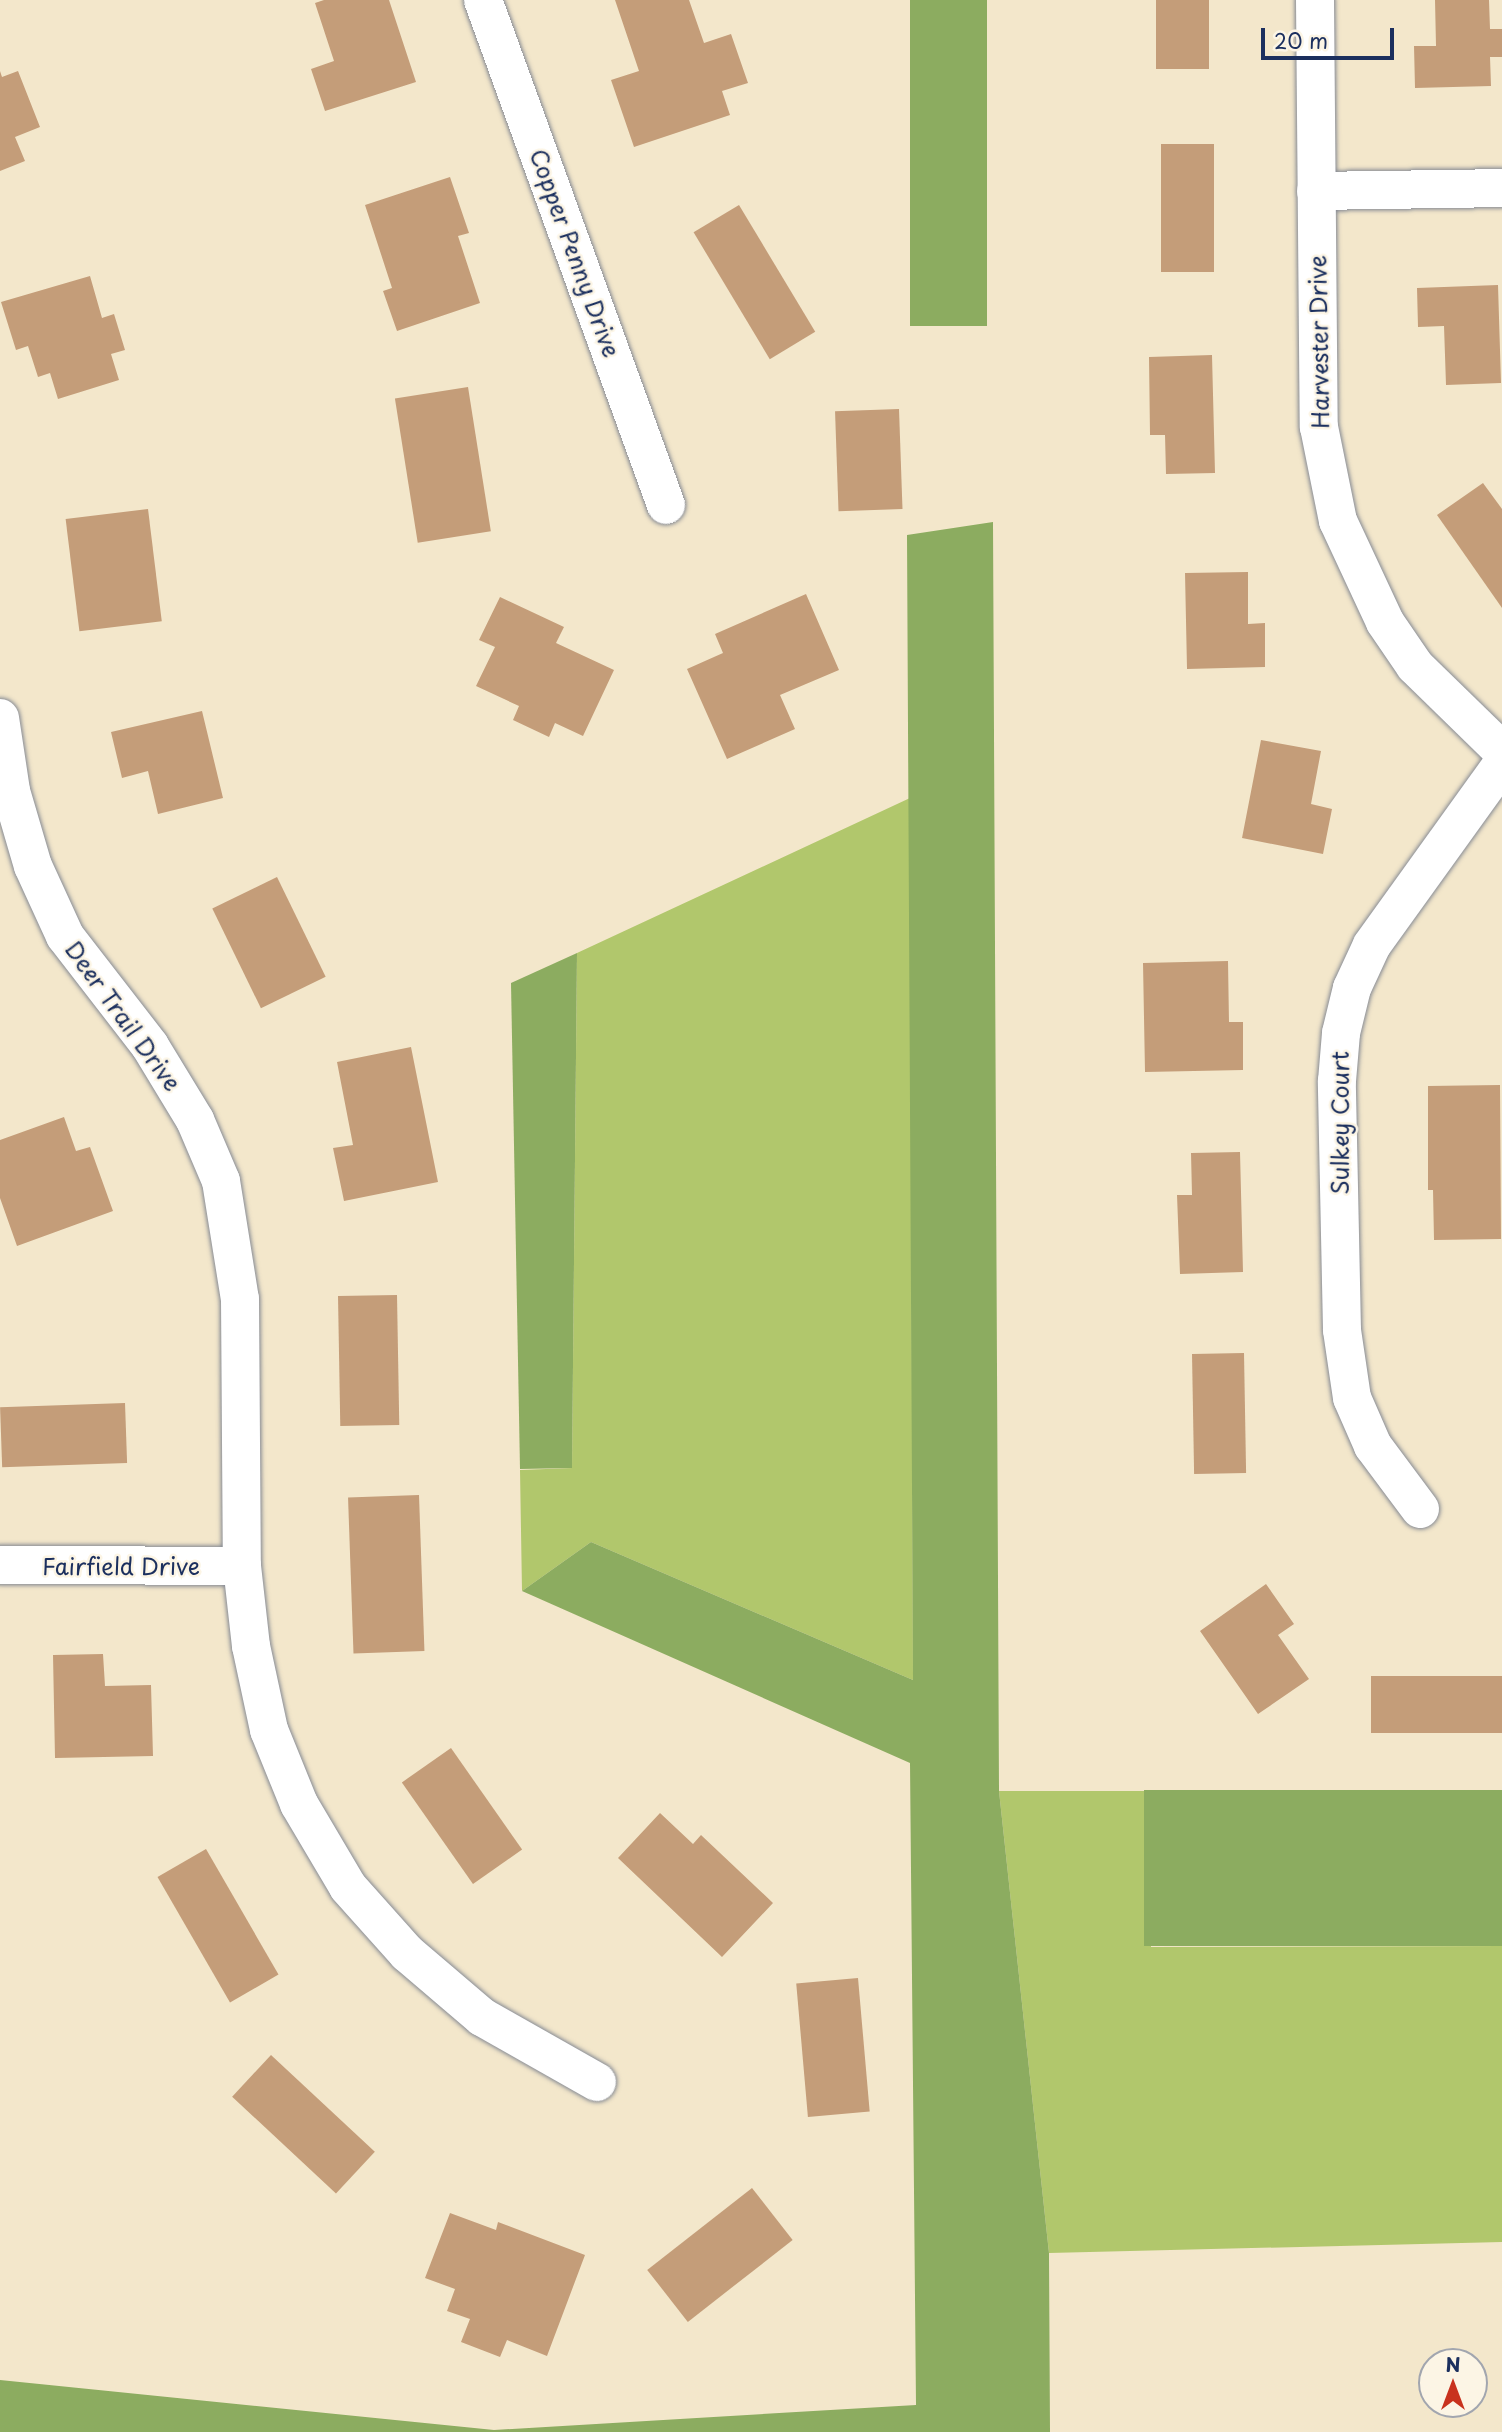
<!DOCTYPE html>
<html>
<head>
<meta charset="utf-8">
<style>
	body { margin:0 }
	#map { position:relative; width:1502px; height:2432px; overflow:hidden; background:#f3e7cb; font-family:"Playpen Sans",sans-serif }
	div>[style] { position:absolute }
	.green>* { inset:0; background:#b1c76c }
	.forest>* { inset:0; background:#8cac60; transform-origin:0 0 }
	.building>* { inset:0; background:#c49d79; transform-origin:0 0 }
	.roads { filter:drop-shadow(0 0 2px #878b94) drop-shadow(0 0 2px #878b94) }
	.minor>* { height:38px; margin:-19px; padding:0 19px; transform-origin:19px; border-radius:19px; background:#fff }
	span { translate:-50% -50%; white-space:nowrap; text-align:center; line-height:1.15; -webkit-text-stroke:5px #fcf5e5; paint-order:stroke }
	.street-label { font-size:23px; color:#1b2f5e }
	.north { position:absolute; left:1418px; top:2348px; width:70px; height:70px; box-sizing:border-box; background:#fcf5e5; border:2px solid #a2a6af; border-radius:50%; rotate:0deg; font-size:19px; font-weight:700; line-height:28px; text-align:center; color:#1b2f5e }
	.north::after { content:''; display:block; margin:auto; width:24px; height:32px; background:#c8321e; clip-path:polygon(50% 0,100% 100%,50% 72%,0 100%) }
	.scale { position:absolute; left:1261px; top:28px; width:133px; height:32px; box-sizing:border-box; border:4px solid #1b2f5e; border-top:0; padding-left:9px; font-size:21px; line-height:24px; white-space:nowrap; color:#1b2f5e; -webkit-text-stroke:5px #fcf5e5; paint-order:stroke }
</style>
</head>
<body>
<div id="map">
	<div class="green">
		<div style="clip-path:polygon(910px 798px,913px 1680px,591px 1542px,522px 1591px,520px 1470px,572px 1468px,577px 953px)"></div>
		<div style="clip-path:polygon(999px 1791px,1144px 1791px,1151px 1947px,1502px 1946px,1502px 2242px,1049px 2253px)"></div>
	</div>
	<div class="forest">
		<div style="left:910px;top:0;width:77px;height:326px"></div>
		<div style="clip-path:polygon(993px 522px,999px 1791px,1049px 2253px,1050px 2432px,0 2432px,0 2380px,494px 2430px,916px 2405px,910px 1763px,522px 1591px,591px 1542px,913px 1680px,907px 535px)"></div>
		<div style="clip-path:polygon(577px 953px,572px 1468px,520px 1469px,511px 983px)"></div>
		<div style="left:1502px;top:1790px;width:156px;height:358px;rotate:90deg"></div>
	</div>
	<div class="building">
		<div style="clip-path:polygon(324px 0,389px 0,416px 82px,325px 111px,311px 69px,334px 61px,315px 3px)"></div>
		<div style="clip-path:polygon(615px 0,689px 0,704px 43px,731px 34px,748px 83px,722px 91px,730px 115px,634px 147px,611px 80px,639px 71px)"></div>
		<div style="left:1156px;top:0;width:53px;height:69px"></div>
		<div style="clip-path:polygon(1435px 0,1489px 0,1490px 29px,1502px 29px,1502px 57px,1490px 57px,1491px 86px,1415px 88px,1414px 46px,1436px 46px)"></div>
		<div style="clip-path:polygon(0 71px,2px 77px,18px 71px,40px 127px,15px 137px,25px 161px,0 171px)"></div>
		<div style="left:1161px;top:144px;width:53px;height:128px"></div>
		<div style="clip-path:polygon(450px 177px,469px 233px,458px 236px,480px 303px,397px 331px,383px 291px,392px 288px,365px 205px)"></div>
		<div style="left:739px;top:205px;width:148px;height:53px;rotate:59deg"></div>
		<div style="clip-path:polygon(90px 276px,102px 318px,114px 314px,125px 350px,111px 354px,119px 380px,58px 399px,50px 373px,38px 377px,28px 346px,16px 350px,1px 302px)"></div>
		<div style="clip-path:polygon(1498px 285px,1501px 383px,1446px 385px,1444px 326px,1418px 327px,1417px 288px)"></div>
		<div style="clip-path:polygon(1212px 355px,1215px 473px,1166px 474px,1165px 435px,1150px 435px,1149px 357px)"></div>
		<div style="left:468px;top:387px;width:146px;height:74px;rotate:81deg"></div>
		<div style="left:899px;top:409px;width:100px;height:64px;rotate:88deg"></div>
		<div style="clip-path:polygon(1483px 483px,1502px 509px,1502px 608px,1437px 515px)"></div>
		<div style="left:148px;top:509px;width:113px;height:83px;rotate:83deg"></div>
		<div style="clip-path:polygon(1248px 572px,1248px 624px,1265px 623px,1265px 667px,1187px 669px,1185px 573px)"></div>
		<div style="clip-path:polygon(806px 594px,839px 670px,780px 695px,795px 729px,727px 759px,687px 669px,723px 653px,715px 634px)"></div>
		<div style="clip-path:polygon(500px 597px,564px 627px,556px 643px,614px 670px,583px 736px,555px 723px,549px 737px,513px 720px,519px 706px,476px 686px,495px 647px,479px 640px)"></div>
		<div style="clip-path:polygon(202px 711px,223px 798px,158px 814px,148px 771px,122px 778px,111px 732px)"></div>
		<div style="clip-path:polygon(1261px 740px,1321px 751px,1311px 804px,1332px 809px,1323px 854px,1242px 838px)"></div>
		<div style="left:277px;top:877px;width:111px;height:72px;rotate:64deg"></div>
		<div style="clip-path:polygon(1228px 961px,1229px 1022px,1243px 1022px,1243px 1070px,1145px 1072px,1143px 963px)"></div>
		<div style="clip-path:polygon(411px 1047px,438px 1182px,344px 1201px,333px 1148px,353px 1145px,337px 1062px)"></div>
		<div style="clip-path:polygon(1500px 1085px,1501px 1239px,1434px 1240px,1433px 1190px,1428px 1190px,1428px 1086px)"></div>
		<div style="clip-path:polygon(64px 1117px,76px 1151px,90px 1147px,113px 1211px,17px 1246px,0 1198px,0 1140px)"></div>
		<div style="clip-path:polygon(1240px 1152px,1243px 1272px,1180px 1274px,1177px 1195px,1192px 1195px,1191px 1153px)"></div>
		<div style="left:397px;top:1295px;width:130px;height:59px;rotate:89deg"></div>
		<div style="left:1244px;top:1353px;width:120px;height:52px;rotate:89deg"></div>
		<div style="left:125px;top:1403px;width:60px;height:125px;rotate:88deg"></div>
		<div style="left:419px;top:1495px;width:156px;height:71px;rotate:88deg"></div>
		<div style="clip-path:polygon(1266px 1584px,1294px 1624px,1278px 1635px,1309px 1679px,1258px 1714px,1200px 1631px)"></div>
		<div style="clip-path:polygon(103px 1654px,105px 1686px,151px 1685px,153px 1756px,55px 1758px,53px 1655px)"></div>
		<div style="left:1502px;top:1676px;width:57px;height:131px;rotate:90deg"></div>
		<div style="left:451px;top:1748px;width:124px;height:60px;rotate:55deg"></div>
		<div style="clip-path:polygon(660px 1813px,693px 1844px,701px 1835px,773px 1903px,722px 1957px,618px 1858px)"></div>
		<div style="left:206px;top:1849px;width:145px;height:56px;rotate:60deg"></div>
		<div style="left:858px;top:1978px;width:134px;height:62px;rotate:85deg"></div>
		<div style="left:271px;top:2055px;width:142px;height:57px;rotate:43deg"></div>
		<div style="left:752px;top:2188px;width:66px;height:133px;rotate:52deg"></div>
		<div style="clip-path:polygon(450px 2213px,496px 2230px,498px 2222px,585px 2255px,547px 2356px,507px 2340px,500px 2357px,461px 2342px,470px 2319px,447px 2311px,455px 2289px,425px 2278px)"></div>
	</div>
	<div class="roads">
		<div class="minor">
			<div style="left:483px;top:0;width:537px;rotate:70.08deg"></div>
			<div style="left:1315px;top:0;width:427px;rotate:89.5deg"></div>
			<div style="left:1319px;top:427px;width:96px;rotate:78.6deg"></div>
			<div style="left:1338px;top:521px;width:111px;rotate:65deg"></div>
			<div style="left:1385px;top:622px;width:53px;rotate:55.7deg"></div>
			<div style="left:1415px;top:666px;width:122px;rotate:44.3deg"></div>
			<div style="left:1316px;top:191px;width:186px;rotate:-0.9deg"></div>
			<div style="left:0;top:718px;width:74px;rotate:81.4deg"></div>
			<div style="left:11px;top:791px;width:78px;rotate:73.7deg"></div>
			<div style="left:33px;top:866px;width:77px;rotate:65.4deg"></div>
			<div style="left:65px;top:936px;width:139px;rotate:52.3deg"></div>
			<div style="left:150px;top:1046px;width:87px;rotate:58.7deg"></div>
			<div style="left:195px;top:1120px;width:66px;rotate:66.9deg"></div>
			<div style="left:221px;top:1181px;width:120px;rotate:80.9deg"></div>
			<div style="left:240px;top:1299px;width:267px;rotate:89.6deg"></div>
			<div style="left:242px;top:1566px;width:81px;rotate:83.6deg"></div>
			<div style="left:251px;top:1646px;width:86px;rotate:77.9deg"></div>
			<div style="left:269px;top:1730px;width:80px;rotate:67.9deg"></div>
			<div style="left:299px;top:1804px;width:96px;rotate:59.4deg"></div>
			<div style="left:348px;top:1887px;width:89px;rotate:48.2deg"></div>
			<div style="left:407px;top:1953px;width:99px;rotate:40.5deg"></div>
			<div style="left:482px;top:2017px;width:132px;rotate:29.5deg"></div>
			<div style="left:1420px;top:1509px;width:79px;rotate:-126.7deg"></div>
			<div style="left:1373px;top:1446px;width:52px;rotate:-113.6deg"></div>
			<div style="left:1352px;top:1398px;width:69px;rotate:-98.4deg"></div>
			<div style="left:1342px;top:1330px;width:249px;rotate:-91.2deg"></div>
			<div style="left:1337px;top:1081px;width:48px;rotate:-85.2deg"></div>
			<div style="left:1341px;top:1033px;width:46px;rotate:-76.3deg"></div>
			<div style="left:1352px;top:988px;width:47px;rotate:-65.1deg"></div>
			<div style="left:1372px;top:945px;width:223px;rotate:-54.3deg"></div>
			<div style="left:0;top:1565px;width:242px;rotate:0.2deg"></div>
		</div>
	</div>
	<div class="street-label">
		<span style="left:575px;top:253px;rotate:70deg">Copper Penny Drive</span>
		<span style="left:1319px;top:342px;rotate:-91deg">Harvester Drive</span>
		<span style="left:123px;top:1016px;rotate:54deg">Deer Trail Drive</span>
		<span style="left:1340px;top:1123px;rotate:-90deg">Sulkey Court</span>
		<span style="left:121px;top:1566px">Fairfield Drive</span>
	</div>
	<div class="north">N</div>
	<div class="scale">20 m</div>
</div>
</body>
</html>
